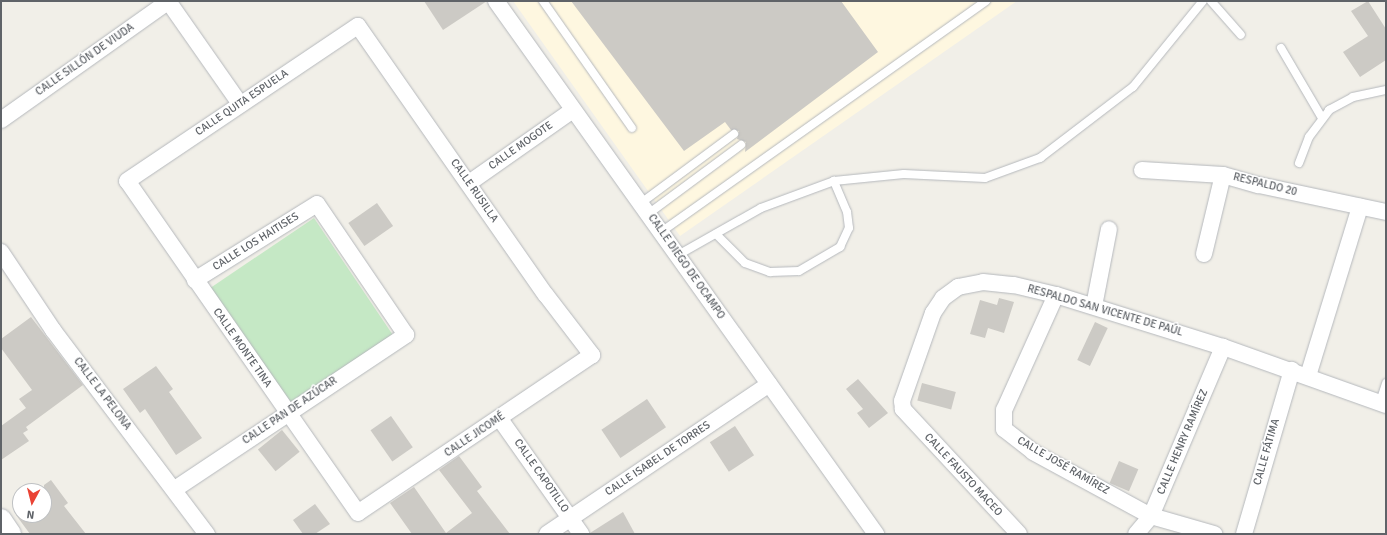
<!DOCTYPE html>
<html>
<head>
<meta charset="utf-8">
<style>
	body { margin:0 }
	#map { position:relative; width:1387px; height:535px; overflow:hidden; background:#f1efe8; font-family:Signika,sans-serif }
	div>[style] { position:absolute }
	.commercial>* { inset:0; background:#fef7e0 }
	.green>* { inset:0; background:#c5e8c5; transform-origin:0 0 }
	.building>* { inset:0; background:#cccac5; transform-origin:0 0 }
	.roads { filter:drop-shadow(0 0 1px #b5b8bc) drop-shadow(0 0 1px #b5b8bc) }
	.service>* { height:8px; margin:-4px; padding:0 4px; transform-origin:4px; border-radius:4px; background:#fff }
	.minor>* { height:16px; margin:-8px; padding:0 8px; transform-origin:8px; border-radius:8px; background:#fff }
	.tertiary>* { height:20px; margin:-10px; padding:0 10px; transform-origin:10px; border-radius:10px; background:#fff }
	span { translate:-50% -50%; white-space:nowrap; text-align:center; line-height:1.15; -webkit-text-stroke:3px #fff; paint-order:stroke }
	.street-label { font-size:11px; color:#5f6368 }
	.frame { position:absolute; inset:0; border:2px solid #5f6368; pointer-events:none }
	.north { position:absolute; left:12px; top:483px; width:40px; height:40px; box-sizing:border-box; background:#fff; border:1px solid #bfc1c3; border-radius:50%; rotate:187deg; font-size:11px; font-weight:700; line-height:16px; text-align:center; color:#5f6368 }
	.north::after { content:''; display:block; margin:auto; width:14px; height:18px; background:#ea4335; clip-path:polygon(50% 0,100% 100%,50% 72%,0 100%) }
</style>
</head>
<body>
<div id="map">
	<div class="commercial">
		<div style="clip-path:polygon(513px 1px,1017px 1px,680px 236px)"></div>
	</div>
	<div class="green">
		<div style="left:314px;top:218px;width:142px;height:126px;rotate:56deg"></div>
	</div>
	<div class="building">
		<div style="clip-path:polygon(424px 1px,487px 1px,443px 30px)"></div>
		<div style="clip-path:polygon(571px 1px,841px 1px,878px 52px,745px 152px,746px 142px,737px 139px,739px 131px,731px 130px,725px 122px,684px 151px)"></div>
		<div style="clip-path:polygon(1368px 1px,1386px 29px,1386px 60px,1360px 77px,1343px 52px,1368px 36px,1351px 11px)"></div>
		<div style="left:377px;top:203px;width:28px;height:35px;rotate:55deg"></div>
		<div style="clip-path:polygon(999px 298px,1014px 302px,1004px 333px,988px 328px,985px 338px,970px 334px,980px 300px,997px 305px)"></div>
		<div style="clip-path:polygon(31px 317px,83px 385px,26px 427px,28px 430px,23px 433px,29px 441px,1px 460px,1px 426px,26px 408px,19px 399px,32px 390px,1px 348px,1px 339px)"></div>
		<div style="left:1095px;top:322px;width:14px;height:42px;rotate:25deg"></div>
		<div style="clip-path:polygon(156px 366px,173px 389px,169px 392px,202px 438px,176px 455px,145px 409px,140px 413px,123px 389px)"></div>
		<div style="clip-path:polygon(858px 379px,888px 413px,869px 428px,857px 413px,863px 409px,846px 389px)"></div>
		<div style="left:922px;top:383px;width:35px;height:18px;rotate:15deg"></div>
		<div style="left:647px;top:399px;width:34px;height:55px;rotate:56deg"></div>
		<div style="left:391px;top:416px;width:38px;height:25px;rotate:55deg"></div>
		<div style="left:735px;top:426px;width:35px;height:30px;rotate:57deg"></div>
		<div style="left:282px;top:430px;width:28px;height:31px;rotate:51deg"></div>
		<div style="clip-path:polygon(459px 456px,482px 487px,477px 491px,510px 534px,412px 534px,390px 503px,414px 487px,446px 533px,472px 513px,439px 470px)"></div>
		<div style="left:1119px;top:461px;width:21px;height:24px;rotate:23deg"></div>
		<div style="clip-path:polygon(51px 480px,68px 503px,64px 506px,86px 534px,30px 534px,16px 515px,44px 515px,44px 485px)"></div>
		<div style="clip-path:polygon(315px 504px,330px 524px,315px 534px,303px 534px,293px 520px)"></div>
		<div style="clip-path:polygon(623px 512px,635px 534px,590px 534px,590px 533px)"></div>
	</div>
	<div class="roads">
		<div class="service">
			<div style="left:543px;top:1px;width:155px;rotate:55deg"></div>
			<div style="left:1211px;top:1px;width:45px;rotate:48.6deg"></div>
			<div style="left:1281px;top:48px;width:81px;rotate:59.6deg"></div>
			<div style="left:1299px;top:163px;width:28px;rotate:-69deg"></div>
			<div style="left:1309px;top:137px;width:34px;rotate:-53deg"></div>
			<div style="left:1329px;top:110px;width:27px;rotate:-28deg"></div>
			<div style="left:1353px;top:97px;width:34px;rotate:-12deg"></div>
			<div style="left:641px;top:203px;width:116px;rotate:-36.6deg"></div>
			<div style="left:648px;top:214px;width:116px;rotate:-36.6deg"></div>
			<div style="left:661px;top:232px;width:399px;rotate:-35.4deg"></div>
			<div style="left:716px;top:234px;width:41px;rotate:45deg"></div>
			<div style="left:745px;top:263px;width:27px;rotate:20deg"></div>
			<div style="left:770px;top:272px;width:29px;rotate:-2deg"></div>
			<div style="left:799px;top:271px;width:48px;rotate:-30.3deg"></div>
			<div style="left:840px;top:247px;width:21px;rotate:-65deg"></div>
			<div style="left:849px;top:228px;width:16px;rotate:-97deg"></div>
			<div style="left:847px;top:212px;width:34px;rotate:-113deg"></div>
			<div style="left:678px;top:255px;width:95px;rotate:-29.5deg"></div>
			<div style="left:761px;top:208px;width:78px;rotate:-20.3deg"></div>
			<div style="left:834px;top:181px;width:70px;rotate:-5.7deg"></div>
			<div style="left:904px;top:174px;width:81px;rotate:2.8deg"></div>
			<div style="left:985px;top:178px;width:59px;rotate:-20deg"></div>
			<div style="left:1040px;top:158px;width:117px;rotate:-37.4deg"></div>
			<div style="left:1133px;top:87px;width:111px;rotate:-50.9deg"></div>
			<div style="left:1380px;top:402px;width:20px;rotate:-72deg"></div>
		</div>
		<div class="minor">
			<div style="left:168px;top:1px;width:126px;rotate:55deg"></div>
			<div style="left:496px;top:1px;width:655px;rotate:54.51deg"></div>
			<div style="left:358px;top:26px;width:328px;rotate:55.1deg"></div>
			<div style="left:546px;top:295px;width:76px;rotate:52.5deg"></div>
			<div style="left:592px;top:355px;width:282px;rotate:146deg"></div>
			<div style="left:358px;top:513px;width:404px;rotate:-124.8deg"></div>
			<div style="left:127px;top:181px;width:278px;rotate:-33.9deg"></div>
			<div style="left:1px;top:120px;width:206px;rotate:-35.3deg"></div>
			<div style="left:1142px;top:170px;width:81px;rotate:3.5deg"></div>
			<div style="left:1223px;top:175px;width:37px;rotate:16deg"></div>
			<div style="left:1259px;top:185px;width:130px;rotate:12deg"></div>
			<div style="left:469px;top:183px;width:127px;rotate:-35.1deg"></div>
			<div style="left:1px;top:252px;width:94px;rotate:56.3deg"></div>
			<div style="left:53px;top:330px;width:256px;rotate:53deg"></div>
			<div style="left:1204px;top:254px;width:81px;rotate:-76.5deg"></div>
			<div style="left:1056px;top:295px;width:126px;rotate:114.3deg"></div>
			<div style="left:1004px;top:410px;width:19px;rotate:90deg"></div>
			<div style="left:1004px;top:429px;width:37px;rotate:38deg"></div>
			<div style="left:1033px;top:452px;width:134px;rotate:28.5deg"></div>
			<div style="left:1151px;top:516px;width:66px;rotate:15.9deg"></div>
			<div style="left:1094px;top:306px;width:78px;rotate:-79deg"></div>
			<div style="left:1308px;top:376px;width:177px;rotate:-72.9deg"></div>
			<div style="left:500px;top:419px;width:141px;rotate:54.8deg"></div>
			<div style="left:175px;top:489px;width:278px;rotate:-33.7deg"></div>
			<div style="left:406px;top:335px;width:158px;rotate:-124.2deg"></div>
			<div style="left:317px;top:204px;width:144px;rotate:148.1deg"></div>
			<div style="left:547px;top:534px;width:268px;rotate:-34deg"></div>
			<div style="left:1019px;top:534px;width:171px;rotate:-132.9deg"></div>
			<div style="left:903px;top:409px;width:8px;rotate:-97deg"></div>
			<div style="left:902px;top:401px;width:93px;rotate:-70.6deg"></div>
			<div style="left:933px;top:313px;width:18px;rotate:-56deg"></div>
			<div style="left:943px;top:298px;width:19px;rotate:-36deg"></div>
			<div style="left:958px;top:287px;width:25px;rotate:-11deg"></div>
			<div style="left:983px;top:282px;width:31px;rotate:6deg"></div>
			<div style="left:1014px;top:285px;width:43px;rotate:13.4deg"></div>
			<div style="left:1056px;top:295px;width:175px;rotate:17.3deg"></div>
			<div style="left:1223px;top:347px;width:173px;rotate:19.6deg"></div>
			<div style="left:1136px;top:534px;width:23px;rotate:-50deg"></div>
			<div style="left:1151px;top:516px;width:184px;rotate:-66.9deg"></div>
			<div style="left:1244px;top:534px;width:171px;rotate:-73.7deg"></div>
		</div>
		<div class="tertiary">
			<div style="left:1px;top:519px;width:18px;rotate:56deg"></div>
		</div>
	</div>
	<div class="street-label">
		<span style="left:85px;top:60px;rotate:-35deg">CALLE SILLÓN DE VIUDA</span>
		<span style="left:242px;top:103px;rotate:-34deg">CALLE QUITA ESPUELA</span>
		<span style="left:521px;top:146px;rotate:-35deg">CALLE MOGOTE</span>
		<span style="left:1265px;top:185px;rotate:14deg">RESPALDO 20</span>
		<span style="left:474px;top:191px;rotate:55deg">CALLE RUSILLA</span>
		<span style="left:256px;top:242px;rotate:-32deg">CALLE LOS HAITISES</span>
		<span style="left:686px;top:267px;rotate:55deg">CALLE DIEGO DE OCAMPO</span>
		<span style="left:1105px;top:311px;rotate:16deg">RESPALDO SAN VICENTE DE PAÚL</span>
		<span style="left:242px;top:348px;rotate:55deg">CALLE MONTE TINA</span>
		<span style="left:102px;top:394px;rotate:53deg">CALLE LA PELONA</span>
		<span style="left:290px;top:411px;rotate:-34deg">CALLE PAN DE AZÚCAR</span>
		<span style="left:475px;top:435px;rotate:-34deg">CALLE JICOMÉ</span>
		<span style="left:1183px;top:442px;rotate:-67deg">CALLE HENRY RAMÍREZ</span>
		<span style="left:1267px;top:452px;rotate:-74deg">CALLE FÁTIMA</span>
		<span style="left:658px;top:459px;rotate:-34deg">CALLE ISABEL DE TORRES</span>
		<span style="left:1063px;top:466px;rotate:30deg">CALLE JOSÉ RAMÍREZ</span>
		<span style="left:963px;top:475px;rotate:47deg">CALLE FAUSTO MACEO</span>
		<span style="left:541px;top:476px;rotate:55deg">CALLE CAPOTILLO</span>
	</div>
	<div class="frame"></div>
	<div class="north">N</div>
</div>
</body>
</html>
